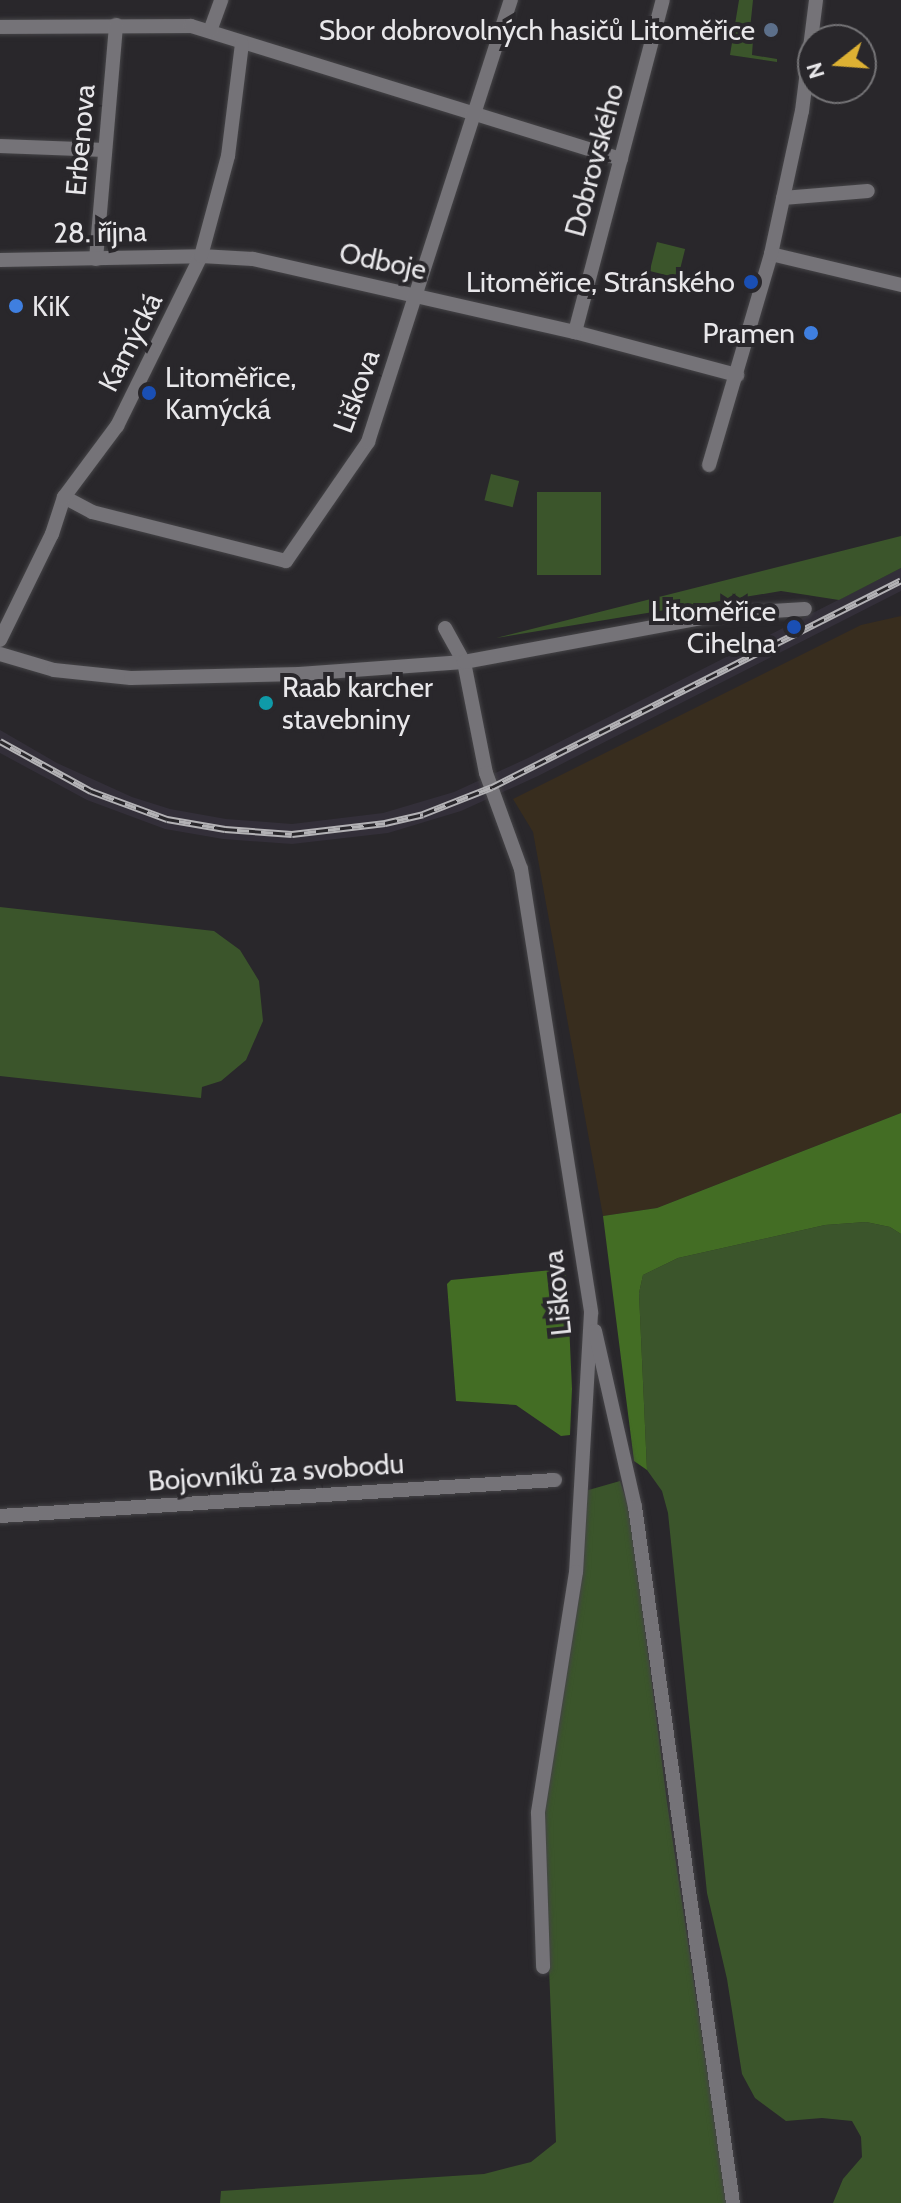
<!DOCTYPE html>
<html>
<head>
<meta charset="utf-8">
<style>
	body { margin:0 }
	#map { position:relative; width:901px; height:2203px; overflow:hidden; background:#29272b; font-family:Cabin,sans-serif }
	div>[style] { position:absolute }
	.industrial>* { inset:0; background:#382d1e }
	.built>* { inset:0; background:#332f39 }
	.green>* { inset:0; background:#3b552b; transform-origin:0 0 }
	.forest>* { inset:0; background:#436d24 }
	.roads { filter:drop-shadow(0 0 2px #454447) drop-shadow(0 0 2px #454447) }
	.minor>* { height:14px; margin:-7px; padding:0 7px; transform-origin:7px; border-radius:7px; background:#757378 }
	.rail>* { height:7px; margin-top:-3.5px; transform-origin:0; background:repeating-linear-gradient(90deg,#29272b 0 12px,#b3b2b5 0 24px); box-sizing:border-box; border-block:2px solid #b3b2b5 }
	.dots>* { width:22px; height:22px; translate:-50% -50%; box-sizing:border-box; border:4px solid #29272b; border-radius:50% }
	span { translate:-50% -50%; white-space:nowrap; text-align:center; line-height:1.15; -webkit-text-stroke:8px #29272b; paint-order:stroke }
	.poi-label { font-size:28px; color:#e8e7ea }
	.right { translate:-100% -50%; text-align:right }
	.left { translate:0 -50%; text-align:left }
	.street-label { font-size:28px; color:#e8e7ea }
	.north { position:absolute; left:797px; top:24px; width:80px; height:80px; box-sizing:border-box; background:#29272b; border:2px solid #757477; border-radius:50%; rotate:253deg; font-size:22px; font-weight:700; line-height:32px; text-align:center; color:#e8e7ea }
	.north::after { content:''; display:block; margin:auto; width:28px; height:36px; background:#ddb133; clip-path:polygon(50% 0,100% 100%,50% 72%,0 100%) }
</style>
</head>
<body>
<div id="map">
	<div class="industrial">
		<div style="clip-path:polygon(901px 616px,901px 1113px,657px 1208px,603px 1216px,533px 832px,513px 799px,861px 625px)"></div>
	</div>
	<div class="built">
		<div style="clip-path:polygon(901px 568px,901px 591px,538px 776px,461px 811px,388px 833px,292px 844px,223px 839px,165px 829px,87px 800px,0 753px,0 730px,57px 763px,132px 797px,170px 809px,226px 819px,292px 824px,383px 813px,454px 792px,528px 758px)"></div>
	</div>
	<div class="green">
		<div style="clip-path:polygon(739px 0,753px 0,749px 39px,753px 40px,752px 55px,777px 59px,777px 62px,730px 55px)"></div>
		<div style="left:657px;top:242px;width:29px;height:30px;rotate:14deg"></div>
		<div style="left:491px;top:474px;width:29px;height:27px;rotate:14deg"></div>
		<div style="left:601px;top:492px;width:83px;height:64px;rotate:90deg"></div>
		<div style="clip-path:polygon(901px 536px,901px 568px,839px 600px,781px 591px,496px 638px)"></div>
		<div style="clip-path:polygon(0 907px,214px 931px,240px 950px,259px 981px,263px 1021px,246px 1060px,221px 1081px,202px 1087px,201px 1098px,0 1076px)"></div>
		<div style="clip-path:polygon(866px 1222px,890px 1227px,901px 1234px,901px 2203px,833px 2203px,843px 2179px,862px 2157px,861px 2137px,852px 2121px,822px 2118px,786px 2121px,755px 2098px,742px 2074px,727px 1979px,707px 1893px,668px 1513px,662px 1491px,647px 1470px,639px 1293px,643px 1275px,678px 1258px,825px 1225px)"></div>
		<div style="clip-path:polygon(620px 1481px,630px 1511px,667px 1802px,727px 2203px,220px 2203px,221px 2191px,484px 2174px,531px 2162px,556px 2142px,543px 1818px,585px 1491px)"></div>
	</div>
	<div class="forest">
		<div style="clip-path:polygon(901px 1113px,901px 1234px,890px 1227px,866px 1222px,825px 1225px,678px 1258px,643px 1275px,639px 1293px,647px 1470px,634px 1461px,603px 1216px,657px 1208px)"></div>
		<div style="clip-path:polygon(562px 1269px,567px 1278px,572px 1389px,570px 1435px,561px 1436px,516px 1405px,456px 1401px,447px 1284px,451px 1280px)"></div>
	</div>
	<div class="roads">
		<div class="minor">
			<div style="left:0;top:27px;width:191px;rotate:-0.3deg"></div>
			<div style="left:191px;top:26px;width:450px;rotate:17.2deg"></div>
			<div style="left:210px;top:31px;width:33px;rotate:-70deg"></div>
			<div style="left:0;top:146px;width:105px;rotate:2.2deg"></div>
			<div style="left:783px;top:198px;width:85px;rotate:-4.7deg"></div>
			<div style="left:771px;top:254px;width:134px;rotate:13.4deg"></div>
			<div style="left:96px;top:259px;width:235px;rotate:-85.1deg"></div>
			<div style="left:0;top:260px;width:201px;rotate:-1.1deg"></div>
			<div style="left:201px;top:256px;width:52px;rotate:3.3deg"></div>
			<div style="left:253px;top:259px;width:330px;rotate:12.8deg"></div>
			<div style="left:575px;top:332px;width:168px;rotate:14.9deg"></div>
			<div style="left:575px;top:332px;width:343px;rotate:-75.2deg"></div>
			<div style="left:709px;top:465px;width:220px;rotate:-73.6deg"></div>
			<div style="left:771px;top:254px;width:146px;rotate:-77.8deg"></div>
			<div style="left:802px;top:111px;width:112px;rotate:-82.8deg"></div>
			<div style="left:64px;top:497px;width:32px;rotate:28deg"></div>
			<div style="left:92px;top:512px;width:200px;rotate:14.2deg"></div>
			<div style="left:286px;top:561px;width:145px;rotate:-55.4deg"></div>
			<div style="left:368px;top:442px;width:465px;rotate:-72.1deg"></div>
			<div style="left:445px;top:628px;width:39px;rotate:61deg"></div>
			<div style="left:464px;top:662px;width:113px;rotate:78.8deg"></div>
			<div style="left:486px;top:773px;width:102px;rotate:70deg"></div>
			<div style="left:521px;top:869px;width:449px;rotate:81deg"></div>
			<div style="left:591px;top:1313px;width:259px;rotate:93.3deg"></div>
			<div style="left:576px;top:1572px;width:244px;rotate:99deg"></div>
			<div style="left:538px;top:1813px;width:154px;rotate:88.1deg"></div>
			<div style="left:0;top:640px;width:118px;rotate:-63.9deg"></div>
			<div style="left:52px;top:534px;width:39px;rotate:-72deg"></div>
			<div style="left:64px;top:497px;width:89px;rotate:-53.3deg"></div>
			<div style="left:117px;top:426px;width:190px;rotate:-63.7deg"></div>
			<div style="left:201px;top:256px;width:104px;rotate:-74.9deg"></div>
			<div style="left:228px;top:156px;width:113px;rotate:-82.9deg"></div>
			<div style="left:0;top:654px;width:56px;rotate:16.5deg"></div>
			<div style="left:54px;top:670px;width:77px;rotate:5.9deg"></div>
			<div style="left:131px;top:678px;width:168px;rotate:-1.4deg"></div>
			<div style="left:299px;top:674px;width:165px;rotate:-4.2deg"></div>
			<div style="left:464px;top:662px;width:263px;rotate:-10.5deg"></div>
			<div style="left:723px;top:614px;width:82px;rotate:-3.5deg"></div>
			<div style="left:595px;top:1331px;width:180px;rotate:77.2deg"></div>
			<div style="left:635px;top:1507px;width:703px;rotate:81.99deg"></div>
			<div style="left:0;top:1516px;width:556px;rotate:-3.71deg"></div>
		</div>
	</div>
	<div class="rail">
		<div style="left:0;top:741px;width:104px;rotate:28.8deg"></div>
		<div style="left:91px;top:791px;width:81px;rotate:20.2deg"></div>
		<div style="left:167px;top:819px;width:59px;rotate:9.8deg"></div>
		<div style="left:225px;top:829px;width:67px;rotate:4.3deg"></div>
		<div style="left:292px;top:834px;width:94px;rotate:-6.7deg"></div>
		<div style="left:385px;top:823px;width:39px;rotate:-13deg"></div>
		<div style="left:423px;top:814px;width:74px;rotate:-21.4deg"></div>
		<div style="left:492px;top:787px;width:458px;rotate:-26.8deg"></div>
	</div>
	<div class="dots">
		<div style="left:771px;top:30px;background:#5c6f8a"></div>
		<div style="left:751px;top:282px;background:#1a4fb4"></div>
		<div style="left:16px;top:306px;background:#3f7fe0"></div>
		<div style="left:811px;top:333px;background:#3f7fe0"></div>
		<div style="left:149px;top:393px;background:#1a4fb4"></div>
		<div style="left:794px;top:627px;background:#1a4fb4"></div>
		<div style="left:266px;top:703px;background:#0f9aa8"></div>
	</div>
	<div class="poi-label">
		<span class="right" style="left:755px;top:30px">Sbor dobrovolných hasičů Litoměřice</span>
		<span class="right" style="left:735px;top:282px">Litoměřice, Stránského</span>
		<span class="left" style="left:32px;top:306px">KiK</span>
		<span class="right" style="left:795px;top:333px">Pramen</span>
		<span class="left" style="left:165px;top:393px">Litoměřice,<br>Kamýcká</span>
		<span class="right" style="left:776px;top:627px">Litoměřice<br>Cihelna</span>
		<span class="left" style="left:282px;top:703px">Raab karcher<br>stavebniny</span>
	</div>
	<div class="street-label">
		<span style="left:80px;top:140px;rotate:-85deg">Erbenova</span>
		<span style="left:594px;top:160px;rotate:-75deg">Dobrovského</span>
		<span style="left:100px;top:232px;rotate:-1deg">28. října</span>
		<span style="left:383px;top:261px;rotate:12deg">Odboje</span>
		<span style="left:130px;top:342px;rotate:-63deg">Kamýcká</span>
		<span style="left:356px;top:391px;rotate:-70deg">Liškova</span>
		<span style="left:557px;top:1293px;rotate:-96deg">Liškova</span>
		<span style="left:276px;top:1472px;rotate:-4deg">Bojovníků za svobodu</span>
	</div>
	<div class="north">N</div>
</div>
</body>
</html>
